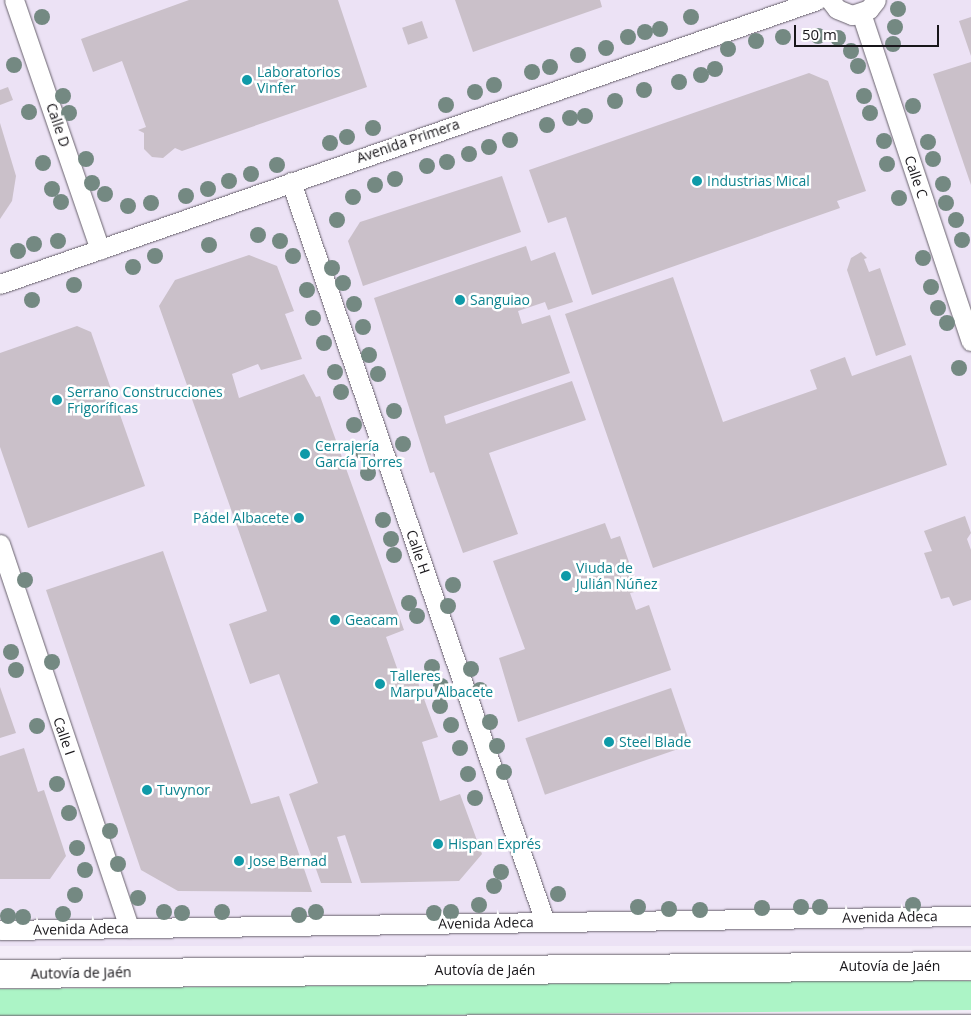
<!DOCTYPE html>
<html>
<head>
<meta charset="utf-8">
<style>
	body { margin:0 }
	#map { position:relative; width:971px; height:1036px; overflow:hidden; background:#f4edf9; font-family:"Open Sans",sans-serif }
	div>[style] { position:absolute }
	.built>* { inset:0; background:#ece2f5; transform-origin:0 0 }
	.green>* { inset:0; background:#acf4c6 }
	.building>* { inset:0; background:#cac0c9; transform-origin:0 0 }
	.roads { filter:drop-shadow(0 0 1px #68626c) drop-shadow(0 0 1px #68626c) }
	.minor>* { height:19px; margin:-9.5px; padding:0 9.5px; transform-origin:9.5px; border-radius:9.5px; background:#fff }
	.motorway>* { height:28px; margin:-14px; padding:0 14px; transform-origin:14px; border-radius:14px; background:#fff }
	.trees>* { width:16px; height:16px; margin:-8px; border-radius:50%; background:#748982 }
	.dots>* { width:14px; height:14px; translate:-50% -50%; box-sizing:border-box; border:2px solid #fff; border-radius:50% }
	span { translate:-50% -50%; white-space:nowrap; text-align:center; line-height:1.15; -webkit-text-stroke:5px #fff; paint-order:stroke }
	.culture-label { font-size:14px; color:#0d838f }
	.left { translate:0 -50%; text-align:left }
	.right { translate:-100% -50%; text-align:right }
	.street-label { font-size:14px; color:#18161a }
	.scale { position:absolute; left:794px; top:25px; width:145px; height:22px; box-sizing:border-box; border:2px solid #18161a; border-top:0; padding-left:6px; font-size:15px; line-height:18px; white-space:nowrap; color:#18161a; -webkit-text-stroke:4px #fff; paint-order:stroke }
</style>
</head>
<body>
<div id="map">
	<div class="built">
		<div style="left:0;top:0;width:971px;height:946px"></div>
	</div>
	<div class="green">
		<div style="clip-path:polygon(911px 980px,971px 981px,971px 1010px,0 1019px,0 989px)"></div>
	</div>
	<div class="building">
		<div style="clip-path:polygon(189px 0,338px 0,367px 87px,182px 151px,175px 148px,163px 158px,152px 157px,144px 149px,144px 133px,138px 130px,146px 127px,122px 61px,93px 72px,81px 39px)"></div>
		<div style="clip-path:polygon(455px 0,600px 0,602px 7px,473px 52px)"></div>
		<div style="clip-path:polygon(971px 17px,971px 56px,959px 21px)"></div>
		<div style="left:422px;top:21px;width:18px;height:21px;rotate:71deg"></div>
		<div style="clip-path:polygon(971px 62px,971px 185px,933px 74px)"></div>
		<div style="clip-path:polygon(809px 73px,828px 81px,866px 191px,837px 201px,840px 208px,592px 295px,566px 217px,548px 223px,529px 170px)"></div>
		<div style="clip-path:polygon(8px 87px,13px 100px,0 105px,0 90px)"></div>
		<div style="clip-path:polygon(0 123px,16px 176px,12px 201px,0 219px)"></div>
		<div style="clip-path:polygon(502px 176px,521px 232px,363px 286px,348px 241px,360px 222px)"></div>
		<div style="clip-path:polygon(526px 246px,531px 261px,555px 252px,573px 302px,548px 310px,545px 302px,518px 311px,522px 324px,550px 315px,570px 373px,444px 416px,446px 424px,572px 381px,586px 420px,489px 453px,518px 534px,463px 553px,434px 472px,430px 473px,374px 298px)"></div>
		<div style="clip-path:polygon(861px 252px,867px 258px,864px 259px,869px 272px,880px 268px,906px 345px,876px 356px,847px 270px,851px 258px)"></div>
		<div style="clip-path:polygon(249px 255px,277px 266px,294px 311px,285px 314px,302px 359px,261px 370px,258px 364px,232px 374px,239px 398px,304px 374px,316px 397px,320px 396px,404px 630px,386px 637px,402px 682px,416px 677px,438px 737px,422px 742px,440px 801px,460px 794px,482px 854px,459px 881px,361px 883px,345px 835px,337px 837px,352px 883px,321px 883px,289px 794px,318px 783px,279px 674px,250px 684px,229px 624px,267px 611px,159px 306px,175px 280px)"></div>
		<div style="clip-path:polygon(673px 277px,723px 422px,817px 389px,810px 370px,845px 357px,852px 376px,911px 355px,947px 465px,653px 568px,565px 314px)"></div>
		<div style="clip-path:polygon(77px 326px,91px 332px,145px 486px,28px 528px,0 447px,0 353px)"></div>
		<div style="clip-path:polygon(965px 516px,971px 533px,967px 539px,971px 550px,971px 600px,953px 606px,949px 597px,941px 599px,924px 553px,932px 551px,924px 531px)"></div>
		<div style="clip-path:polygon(605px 523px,611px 539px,620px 536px,639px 591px,630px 593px,636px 610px,649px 605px,671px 670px,518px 722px,499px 658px,525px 649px,493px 561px)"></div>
		<div style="clip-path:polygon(163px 551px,251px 804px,279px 796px,312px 892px,178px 891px,141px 870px,46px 590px)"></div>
		<div style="clip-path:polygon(0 687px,16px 733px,0 738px)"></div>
		<div style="left:671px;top:688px;width:60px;height:154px;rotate:71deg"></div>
		<div style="clip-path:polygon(24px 748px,38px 792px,44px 790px,66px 856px,50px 879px,0 879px,0 756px)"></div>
	</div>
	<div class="roads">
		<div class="minor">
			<div style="left:14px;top:0;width:264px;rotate:71deg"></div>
			<div style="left:830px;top:0;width:11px;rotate:52deg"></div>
			<div style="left:837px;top:9px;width:16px;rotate:22deg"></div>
			<div style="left:852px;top:15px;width:18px;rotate:-19deg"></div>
			<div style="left:869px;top:9px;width:11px;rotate:-52deg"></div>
			<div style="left:861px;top:13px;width:346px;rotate:71.5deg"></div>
			<div style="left:291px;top:182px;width:782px;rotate:71.06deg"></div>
			<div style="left:0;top:284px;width:865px;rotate:-19.17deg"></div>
			<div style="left:0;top:544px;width:405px;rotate:71.4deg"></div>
			<div style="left:0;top:930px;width:971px;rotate:-0.83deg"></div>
		</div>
		<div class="motorway">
			<div style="left:0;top:974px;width:971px;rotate:-0.47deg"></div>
			<div style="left:0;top:1030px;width:971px;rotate:-0.06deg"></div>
		</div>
	</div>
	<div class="trees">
		<div style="left:898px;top:9px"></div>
		<div style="left:42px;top:17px"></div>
		<div style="left:691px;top:17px"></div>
		<div style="left:895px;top:27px"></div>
		<div style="left:660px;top:29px"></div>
		<div style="left:645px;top:32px"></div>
		<div style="left:818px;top:36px"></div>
		<div style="left:628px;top:37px"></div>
		<div style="left:783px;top:37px"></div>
		<div style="left:838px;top:38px"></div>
		<div style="left:756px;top:41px"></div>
		<div style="left:893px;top:44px"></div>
		<div style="left:606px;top:48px"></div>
		<div style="left:728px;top:49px"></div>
		<div style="left:851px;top:51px"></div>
		<div style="left:578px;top:55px"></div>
		<div style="left:14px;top:65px"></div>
		<div style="left:858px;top:66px"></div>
		<div style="left:550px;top:67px"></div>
		<div style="left:715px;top:69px"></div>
		<div style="left:532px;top:72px"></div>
		<div style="left:701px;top:75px"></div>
		<div style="left:679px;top:82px"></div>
		<div style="left:494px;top:85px"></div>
		<div style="left:644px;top:90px"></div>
		<div style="left:475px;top:92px"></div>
		<div style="left:63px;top:96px"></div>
		<div style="left:864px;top:96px"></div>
		<div style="left:615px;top:101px"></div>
		<div style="left:446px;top:105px"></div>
		<div style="left:913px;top:106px"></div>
		<div style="left:29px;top:112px"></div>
		<div style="left:69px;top:113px"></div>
		<div style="left:870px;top:113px"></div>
		<div style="left:585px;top:116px"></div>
		<div style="left:570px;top:118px"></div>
		<div style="left:547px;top:125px"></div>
		<div style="left:373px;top:128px"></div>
		<div style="left:347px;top:137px"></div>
		<div style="left:510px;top:140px"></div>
		<div style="left:884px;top:141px"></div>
		<div style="left:928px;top:142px"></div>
		<div style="left:330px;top:143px"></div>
		<div style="left:489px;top:147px"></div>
		<div style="left:469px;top:154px"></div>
		<div style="left:86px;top:159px"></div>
		<div style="left:933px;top:159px"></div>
		<div style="left:447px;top:162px"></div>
		<div style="left:43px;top:163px"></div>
		<div style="left:887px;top:164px"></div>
		<div style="left:277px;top:165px"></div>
		<div style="left:427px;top:166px"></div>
		<div style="left:251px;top:174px"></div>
		<div style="left:395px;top:179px"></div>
		<div style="left:229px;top:181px"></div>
		<div style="left:92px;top:183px"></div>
		<div style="left:943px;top:184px"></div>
		<div style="left:375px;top:185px"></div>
		<div style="left:52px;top:189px"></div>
		<div style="left:208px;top:189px"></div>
		<div style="left:105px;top:194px"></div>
		<div style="left:186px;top:196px"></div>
		<div style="left:353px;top:197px"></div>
		<div style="left:899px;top:198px"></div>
		<div style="left:61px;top:202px"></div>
		<div style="left:151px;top:203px"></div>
		<div style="left:946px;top:203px"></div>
		<div style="left:128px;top:206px"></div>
		<div style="left:337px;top:220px"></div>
		<div style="left:956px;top:220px"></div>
		<div style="left:258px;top:235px"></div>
		<div style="left:962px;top:240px"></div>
		<div style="left:58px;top:241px"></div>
		<div style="left:280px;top:241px"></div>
		<div style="left:34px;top:244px"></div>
		<div style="left:209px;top:245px"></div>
		<div style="left:18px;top:251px"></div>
		<div style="left:155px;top:256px"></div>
		<div style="left:293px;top:256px"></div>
		<div style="left:923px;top:258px"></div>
		<div style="left:133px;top:267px"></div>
		<div style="left:332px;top:268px"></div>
		<div style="left:343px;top:283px"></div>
		<div style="left:74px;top:285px"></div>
		<div style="left:931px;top:287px"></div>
		<div style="left:307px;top:290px"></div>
		<div style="left:32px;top:300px"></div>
		<div style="left:354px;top:304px"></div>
		<div style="left:938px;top:308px"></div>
		<div style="left:313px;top:318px"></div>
		<div style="left:947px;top:323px"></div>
		<div style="left:363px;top:327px"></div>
		<div style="left:324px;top:343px"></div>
		<div style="left:369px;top:355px"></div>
		<div style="left:959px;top:368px"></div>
		<div style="left:335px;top:372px"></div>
		<div style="left:378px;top:374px"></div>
		<div style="left:341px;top:392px"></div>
		<div style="left:394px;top:411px"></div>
		<div style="left:354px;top:425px"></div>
		<div style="left:403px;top:444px"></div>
		<div style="left:363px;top:452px"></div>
		<div style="left:368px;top:473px"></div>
		<div style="left:383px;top:520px"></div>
		<div style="left:391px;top:539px"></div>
		<div style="left:394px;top:555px"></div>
		<div style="left:25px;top:580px"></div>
		<div style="left:453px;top:585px"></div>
		<div style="left:409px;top:603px"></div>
		<div style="left:448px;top:606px"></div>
		<div style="left:417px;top:616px"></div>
		<div style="left:11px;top:652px"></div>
		<div style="left:52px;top:662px"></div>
		<div style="left:432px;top:667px"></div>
		<div style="left:471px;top:669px"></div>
		<div style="left:16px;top:670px"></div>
		<div style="left:441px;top:686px"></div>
		<div style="left:480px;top:690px"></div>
		<div style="left:440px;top:706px"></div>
		<div style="left:490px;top:722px"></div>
		<div style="left:451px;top:725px"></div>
		<div style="left:37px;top:726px"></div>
		<div style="left:497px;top:746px"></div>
		<div style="left:460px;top:748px"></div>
		<div style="left:504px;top:772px"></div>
		<div style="left:468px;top:774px"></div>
		<div style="left:57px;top:784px"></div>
		<div style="left:475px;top:798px"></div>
		<div style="left:69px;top:813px"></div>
		<div style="left:110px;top:831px"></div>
		<div style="left:77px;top:848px"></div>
		<div style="left:118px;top:864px"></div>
		<div style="left:85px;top:870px"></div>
		<div style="left:501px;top:872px"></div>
		<div style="left:494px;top:886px"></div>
		<div style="left:558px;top:894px"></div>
		<div style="left:75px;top:895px"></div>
		<div style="left:138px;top:898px"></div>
		<div style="left:479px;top:905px"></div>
		<div style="left:913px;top:905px"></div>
		<div style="left:638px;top:907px"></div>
		<div style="left:801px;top:907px"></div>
		<div style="left:820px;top:907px"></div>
		<div style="left:762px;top:908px"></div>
		<div style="left:669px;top:909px"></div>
		<div style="left:700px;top:910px"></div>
		<div style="left:164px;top:912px"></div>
		<div style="left:222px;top:912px"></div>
		<div style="left:316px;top:912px"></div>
		<div style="left:451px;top:912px"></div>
		<div style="left:182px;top:913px"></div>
		<div style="left:434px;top:913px"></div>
		<div style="left:63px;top:914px"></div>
		<div style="left:299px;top:915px"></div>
		<div style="left:8px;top:916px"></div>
		<div style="left:23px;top:917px"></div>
	</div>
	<div class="dots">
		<div style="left:247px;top:80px;background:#0f9aa8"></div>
		<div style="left:697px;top:181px;background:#0f9aa8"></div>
		<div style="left:460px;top:300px;background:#0f9aa8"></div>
		<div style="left:57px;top:400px;background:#0f9aa8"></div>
		<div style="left:305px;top:454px;background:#0f9aa8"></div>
		<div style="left:299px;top:518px;background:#0f9aa8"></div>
		<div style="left:566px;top:576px;background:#0f9aa8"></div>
		<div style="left:335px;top:620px;background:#0f9aa8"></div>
		<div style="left:380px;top:684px;background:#0f9aa8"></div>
		<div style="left:609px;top:742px;background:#0f9aa8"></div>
		<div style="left:147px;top:790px;background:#0f9aa8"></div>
		<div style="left:438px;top:844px;background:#0f9aa8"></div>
		<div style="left:239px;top:861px;background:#0f9aa8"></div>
	</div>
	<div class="culture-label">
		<span class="left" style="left:257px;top:80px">Laboratorios<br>Vinfer</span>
		<span class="left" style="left:707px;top:181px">Industrias Mical</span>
		<span class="left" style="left:470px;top:300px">Sanguiao</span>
		<span class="left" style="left:67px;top:400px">Serrano Construcciones<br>Frigoríficas</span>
		<span class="left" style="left:315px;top:454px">Cerrajería<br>García Torres</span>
		<span class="right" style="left:289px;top:518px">Pádel Albacete</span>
		<span class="left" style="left:576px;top:576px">Viuda de<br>Julián Núñez</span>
		<span class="left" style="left:345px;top:620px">Geacam</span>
		<span class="left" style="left:390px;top:684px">Talleres<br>Marpu Albacete</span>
		<span class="left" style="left:619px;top:742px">Steel Blade</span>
		<span class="left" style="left:157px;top:790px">Tuvynor</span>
		<span class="left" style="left:448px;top:844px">Hispan Exprés</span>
		<span class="left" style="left:249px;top:861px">Jose Bernad</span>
	</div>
	<div class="street-label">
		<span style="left:58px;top:125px;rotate:71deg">Calle D</span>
		<span style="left:408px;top:141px;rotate:-19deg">Avenida Primera</span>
		<span style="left:916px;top:177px;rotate:71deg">Calle C</span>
		<span style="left:418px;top:552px;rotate:71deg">Calle H</span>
		<span style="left:64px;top:736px;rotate:71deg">Calle I</span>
		<span style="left:890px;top:917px;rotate:-1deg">Avenida Adeca</span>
		<span style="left:486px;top:923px;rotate:-1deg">Avenida Adeca</span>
		<span style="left:81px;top:929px;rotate:-1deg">Avenida Adeca</span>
		<span style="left:890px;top:966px">Autovía de Jaén</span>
		<span style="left:485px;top:970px">Autovía de Jaén</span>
		<span style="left:81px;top:973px;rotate:-1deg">Autovía de Jaén</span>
	</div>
	<div class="scale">50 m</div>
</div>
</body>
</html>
